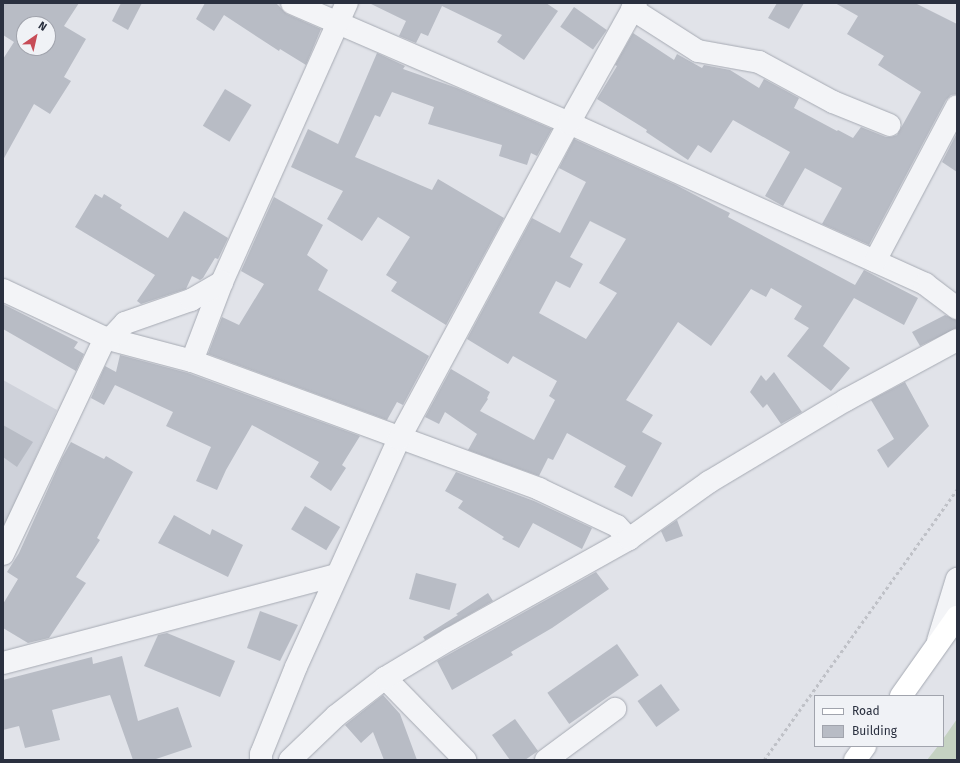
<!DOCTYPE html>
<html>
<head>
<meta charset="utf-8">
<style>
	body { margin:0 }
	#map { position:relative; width:960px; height:763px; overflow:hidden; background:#e1e3e9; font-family:"Fira Sans",sans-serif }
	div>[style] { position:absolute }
	.built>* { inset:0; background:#cfd2da }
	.green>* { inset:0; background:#c5d2c2 }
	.building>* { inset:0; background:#b8bcc5; transform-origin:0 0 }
	.path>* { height:2.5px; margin-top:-1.25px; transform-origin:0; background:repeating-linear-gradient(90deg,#bfc1c7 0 3px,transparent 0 6px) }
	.roads { filter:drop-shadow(0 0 1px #a6aab3) drop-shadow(0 0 1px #a6aab3) }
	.minor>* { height:22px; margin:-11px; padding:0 11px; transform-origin:11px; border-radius:11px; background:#f3f4f7 }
	.major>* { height:22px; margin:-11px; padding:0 11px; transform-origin:11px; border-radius:11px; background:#fff }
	span { translate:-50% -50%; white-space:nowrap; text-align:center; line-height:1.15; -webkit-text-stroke:4px #f0f2f6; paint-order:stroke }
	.frame { position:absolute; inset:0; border:4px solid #2a303f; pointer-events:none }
	.legend { position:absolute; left:814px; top:695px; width:130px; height:52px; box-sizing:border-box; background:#f0f2f6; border:1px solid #a1a4ad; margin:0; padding:5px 7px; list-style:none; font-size:12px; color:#2a303f }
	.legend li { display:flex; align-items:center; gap:8px; height:20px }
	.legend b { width:20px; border:1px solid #a1a4ad }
	.north { position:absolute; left:16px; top:16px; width:40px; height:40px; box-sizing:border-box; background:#f0f2f6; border:1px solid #a1a4ad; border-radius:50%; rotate:34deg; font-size:11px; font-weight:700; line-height:16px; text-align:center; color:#2a303f }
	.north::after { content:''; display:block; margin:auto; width:14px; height:18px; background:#c74c57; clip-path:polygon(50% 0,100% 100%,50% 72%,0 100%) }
</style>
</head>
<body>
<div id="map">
	<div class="built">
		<div style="clip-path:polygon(3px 380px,57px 410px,3px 529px)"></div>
	</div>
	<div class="green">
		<div style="clip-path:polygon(957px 719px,957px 760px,927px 760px,938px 746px,943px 746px,943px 739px)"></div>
	</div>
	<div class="building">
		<div style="clip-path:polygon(evenodd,3px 3px,79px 3px,64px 26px,86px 39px,64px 77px,71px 81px,50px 114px,34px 104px,3px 160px,3px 59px,14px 42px,3px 35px,3px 3px,24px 24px,48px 24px,48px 48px,24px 48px,24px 24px)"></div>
		<div style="clip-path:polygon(121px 3px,142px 3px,128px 30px,112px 21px)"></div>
		<div style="clip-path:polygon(205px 3px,276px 3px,287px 14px,321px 29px,306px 65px,280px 49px,279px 51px,224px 15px,214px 31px,196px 19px)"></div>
		<div style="clip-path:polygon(369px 3px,546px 3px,558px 11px,524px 60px,497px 42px,502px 35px,442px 6px,428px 36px,421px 33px,416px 43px,399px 36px,406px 21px)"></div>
		<div style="clip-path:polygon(777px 3px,804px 3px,789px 29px,768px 18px)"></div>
		<div style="clip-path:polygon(835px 3px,915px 3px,957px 24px,957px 94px,951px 95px,946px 100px,869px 245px,822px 224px,842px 188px,805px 168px,783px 206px,765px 196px,790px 152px,733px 120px,711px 153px,698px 145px,688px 160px,646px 132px,647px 130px,597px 99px,617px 66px,615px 65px,633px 33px,674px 60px,677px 54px,702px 68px,704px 65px,730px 70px,759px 88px,764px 79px,799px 98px,794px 108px,837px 131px,838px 130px,853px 138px,861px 127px,886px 137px,891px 137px,897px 135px,921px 92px,878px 65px,884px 56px,847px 34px,858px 16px)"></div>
		<div style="left:574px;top:7px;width:40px;height:24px;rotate:35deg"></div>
		<div style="clip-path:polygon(377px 53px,405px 66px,403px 69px,457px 88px,552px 129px,537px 156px,531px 153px,527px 165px,499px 156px,502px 145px,428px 124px,434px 107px,392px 92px,380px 117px,375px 115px,355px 157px,432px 190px,438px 179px,504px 218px,446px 325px,391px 291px,397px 282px,386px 275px,410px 237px,378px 217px,362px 241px,327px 219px,343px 191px,291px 167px,308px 129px,338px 144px)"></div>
		<div style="left:225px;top:89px;width:31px;height:43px;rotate:31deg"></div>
		<div style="clip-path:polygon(957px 133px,957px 172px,942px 162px)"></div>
		<div style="clip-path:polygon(evenodd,574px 139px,676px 185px,716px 206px,730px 213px,728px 217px,855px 285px,864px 270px,918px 298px,904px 325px,854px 298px,823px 346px,850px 368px,831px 391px,787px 356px,809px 328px,794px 319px,802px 306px,771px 288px,766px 297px,751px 289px,711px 346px,678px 322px,626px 400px,653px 415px,642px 432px,662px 443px,632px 497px,614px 487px,626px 466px,567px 433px,553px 460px,548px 458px,539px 476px,468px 450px,477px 434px,445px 412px,439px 424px,425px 417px,451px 369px,490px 392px,487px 398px,488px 399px,480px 411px,534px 440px,555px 400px,549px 396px,557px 381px,513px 356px,508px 364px,467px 339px,532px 218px,560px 233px,586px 182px,559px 168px,574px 139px,590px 221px,626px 239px,599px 283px,617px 293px,586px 339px,539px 313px,556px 281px,570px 288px,583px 264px,570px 257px,590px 221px)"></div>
		<div style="clip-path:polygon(95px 194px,102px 198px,104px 194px,122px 205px,120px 208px,168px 238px,184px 211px,228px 238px,218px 259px,215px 258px,203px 278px,200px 280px,192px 276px,186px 289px,141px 304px,137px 301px,155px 275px,75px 227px)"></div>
		<div style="clip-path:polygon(274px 197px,323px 225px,307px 255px,328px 270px,318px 290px,429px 356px,403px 405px,397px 402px,387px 420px,208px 354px,222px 317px,239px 325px,264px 284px,241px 271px)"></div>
		<div style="clip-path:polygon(3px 304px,78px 342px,74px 348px,84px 354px,76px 371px,3px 329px)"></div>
		<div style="clip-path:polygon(945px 315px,957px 320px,957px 328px,920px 346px,912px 332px)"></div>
		<div style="clip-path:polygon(120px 355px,188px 373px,360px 436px,342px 465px,346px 468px,331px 491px,310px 477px,319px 462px,252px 425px,226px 470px,217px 490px,196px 481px,211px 447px,166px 426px,173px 412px,115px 385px,104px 405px,91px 398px,105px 366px,116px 372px)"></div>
		<div style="clip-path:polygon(774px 372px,802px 412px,781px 424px,767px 404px,763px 408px,750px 392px,761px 375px,766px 381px)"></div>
		<div style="clip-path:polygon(905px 382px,929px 426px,888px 468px,877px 450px,894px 439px,871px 400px)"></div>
		<div style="clip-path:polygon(3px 425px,33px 442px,17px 467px,3px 457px)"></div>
		<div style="clip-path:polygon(71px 442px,104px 459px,106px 456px,133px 472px,97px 538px,100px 540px,76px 577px,86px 583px,49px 638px,28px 643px,3px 628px,3px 604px,18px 579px,7px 572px,19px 553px,62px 458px)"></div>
		<div style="clip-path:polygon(456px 472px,534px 501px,592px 528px,582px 549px,533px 523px,519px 548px,502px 539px,504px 537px,458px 508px,463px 501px,445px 491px)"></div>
		<div style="left:305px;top:506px;width:41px;height:27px;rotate:31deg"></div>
		<div style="clip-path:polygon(174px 515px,210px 535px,212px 529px,243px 545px,228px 577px,158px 543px)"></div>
		<div style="clip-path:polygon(677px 520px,683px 536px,666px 542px,661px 531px)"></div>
		<div style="clip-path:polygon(596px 572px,609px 589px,552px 628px,511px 652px,513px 655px,452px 690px,437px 661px)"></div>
		<div style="left:416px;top:573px;width:42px;height:27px;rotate:15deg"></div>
		<div style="clip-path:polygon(488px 593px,493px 601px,425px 640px,423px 637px,458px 615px,456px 614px)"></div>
		<div style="clip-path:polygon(260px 611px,298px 625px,280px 661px,247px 648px)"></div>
		<div style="clip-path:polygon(167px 633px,235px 661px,220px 697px,144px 666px,158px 635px)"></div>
		<div style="left:617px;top:644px;width:38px;height:85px;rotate:55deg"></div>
		<div style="clip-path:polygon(122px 656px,138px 721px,178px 707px,192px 747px,153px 760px,133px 760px,110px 695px,52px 710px,60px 740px,25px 748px,19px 726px,3px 730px,3px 680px,92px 657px,93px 664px)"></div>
		<div style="left:661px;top:684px;width:32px;height:29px;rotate:54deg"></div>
		<div style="clip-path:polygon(383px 695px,400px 714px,417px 760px,384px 760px,373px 732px,361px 743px,345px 725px)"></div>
		<div style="clip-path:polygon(515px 719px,538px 751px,525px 760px,510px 760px,492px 735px)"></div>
	</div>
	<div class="path">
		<div style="left:764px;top:760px;width:333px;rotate:-54.5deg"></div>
	</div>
	<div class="roads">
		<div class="minor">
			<div style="left:292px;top:3px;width:302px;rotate:23.4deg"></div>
			<div style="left:569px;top:123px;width:391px;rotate:24.3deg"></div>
			<div style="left:925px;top:284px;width:40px;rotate:37deg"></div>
			<div style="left:632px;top:9px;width:78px;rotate:32.5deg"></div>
			<div style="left:698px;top:51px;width:62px;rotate:10.2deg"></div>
			<div style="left:759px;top:62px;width:84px;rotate:28.4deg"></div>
			<div style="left:833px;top:102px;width:61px;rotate:22deg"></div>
			<div style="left:875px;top:261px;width:175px;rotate:-62.1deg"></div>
			<div style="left:3px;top:290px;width:113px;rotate:25.2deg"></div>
			<div style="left:105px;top:338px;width:90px;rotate:14.8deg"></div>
			<div style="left:192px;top:361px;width:370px;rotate:20.2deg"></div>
			<div style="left:539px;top:489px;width:86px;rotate:25.4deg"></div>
			<div style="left:617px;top:526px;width:18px;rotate:47deg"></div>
			<div style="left:192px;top:361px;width:85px;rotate:-69.2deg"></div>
			<div style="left:222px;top:282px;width:306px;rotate:-65.9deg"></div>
			<div style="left:3px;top:554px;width:239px;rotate:-64.7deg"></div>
			<div style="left:105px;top:338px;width:7px;rotate:-8deg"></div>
			<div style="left:112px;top:337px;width:19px;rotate:-47deg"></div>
			<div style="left:125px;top:323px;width:70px;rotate:-19.2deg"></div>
			<div style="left:191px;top:300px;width:36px;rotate:-30deg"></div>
			<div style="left:938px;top:641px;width:65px;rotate:-73deg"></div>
			<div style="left:3px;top:663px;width:345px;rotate:-14.8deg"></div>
			<div style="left:385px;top:678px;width:115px;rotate:45.7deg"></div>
			<div style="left:261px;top:760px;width:6px;rotate:-90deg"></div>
			<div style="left:261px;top:754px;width:94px;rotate:-68.1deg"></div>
			<div style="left:296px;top:667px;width:250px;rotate:-65.7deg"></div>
			<div style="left:399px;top:439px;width:359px;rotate:-61.7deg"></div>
			<div style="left:569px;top:123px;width:137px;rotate:-60.8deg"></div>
			<div style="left:290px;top:760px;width:64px;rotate:-43.7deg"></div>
			<div style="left:336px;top:716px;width:62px;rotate:-37.8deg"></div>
			<div style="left:385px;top:678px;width:76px;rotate:-31deg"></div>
			<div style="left:450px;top:639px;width:205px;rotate:-29.2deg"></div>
			<div style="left:629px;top:539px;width:98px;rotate:-35.5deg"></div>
			<div style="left:709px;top:482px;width:160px;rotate:-30.9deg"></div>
			<div style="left:846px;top:400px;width:126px;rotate:-28.4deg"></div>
			<div style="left:546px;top:760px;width:86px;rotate:-36.5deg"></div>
		</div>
		<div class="major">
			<div style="left:901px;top:696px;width:97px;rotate:-54.7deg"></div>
			<div style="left:855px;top:760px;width:17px;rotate:-54deg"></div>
		</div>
	</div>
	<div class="frame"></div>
	<ul class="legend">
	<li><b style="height:5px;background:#fff"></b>Road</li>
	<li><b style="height:11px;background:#b8bcc5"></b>Building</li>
	</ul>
	<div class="north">N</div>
</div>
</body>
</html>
